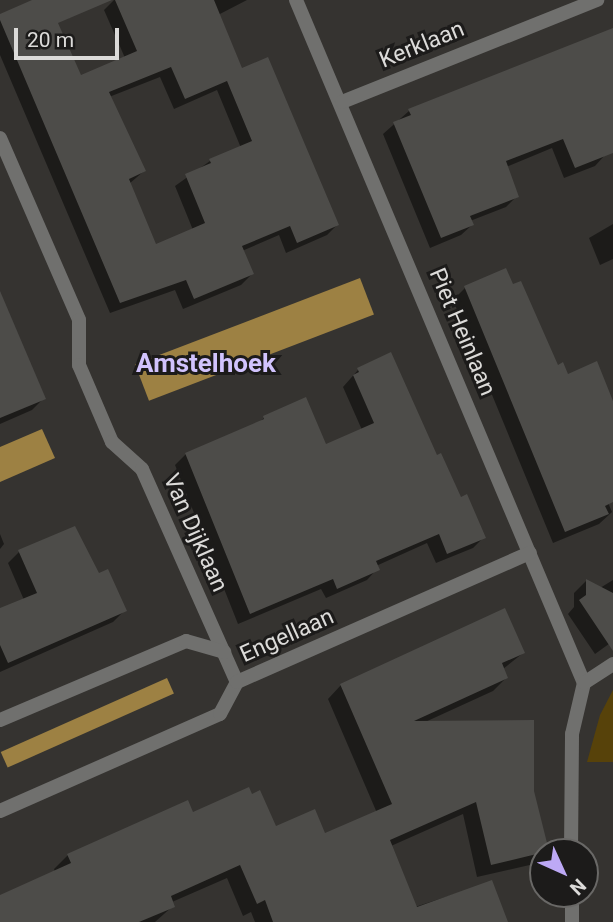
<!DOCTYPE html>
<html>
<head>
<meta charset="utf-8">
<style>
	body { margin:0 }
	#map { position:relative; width:613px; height:922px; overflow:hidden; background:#353330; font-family:Roboto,sans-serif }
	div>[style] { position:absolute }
	.green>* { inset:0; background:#57420a }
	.water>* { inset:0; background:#9d8143; transform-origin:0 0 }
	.shadow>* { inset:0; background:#0007 }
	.building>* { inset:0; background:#4d4c49 }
	.minor>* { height:14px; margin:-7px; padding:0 7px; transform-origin:7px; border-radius:7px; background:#70706e }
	span { translate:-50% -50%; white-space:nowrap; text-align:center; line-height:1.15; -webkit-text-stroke:6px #1c1b1a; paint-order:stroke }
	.street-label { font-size:23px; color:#dcdbd9 }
	.quarter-label { font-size:26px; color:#d1c3fd; font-weight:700 }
	.north { position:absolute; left:529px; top:838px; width:70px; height:70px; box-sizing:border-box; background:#1c1b1a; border:2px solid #696866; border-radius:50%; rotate:135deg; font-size:19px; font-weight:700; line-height:28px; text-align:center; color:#dcdbd9 }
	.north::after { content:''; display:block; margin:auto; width:24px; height:32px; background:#bda9f5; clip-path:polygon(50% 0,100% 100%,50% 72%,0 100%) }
	.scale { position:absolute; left:14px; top:28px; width:105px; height:32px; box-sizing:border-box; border:4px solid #dcdbd9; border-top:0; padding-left:9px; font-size:21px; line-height:24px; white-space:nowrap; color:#dcdbd9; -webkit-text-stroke:5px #1c1b1a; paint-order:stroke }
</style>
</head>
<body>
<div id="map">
	<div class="green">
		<div style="clip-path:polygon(613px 690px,613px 762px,587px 762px,600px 715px)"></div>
	</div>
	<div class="water">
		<div style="left:360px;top:278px;width:39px;height:241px;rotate:69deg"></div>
		<div style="clip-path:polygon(42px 429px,55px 458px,0 482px,0 447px)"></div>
		<div style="left:167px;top:678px;width:17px;height:182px;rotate:66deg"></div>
	</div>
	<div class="shadow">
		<div style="clip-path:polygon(evenodd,36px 0,41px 0,80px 78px,125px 58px,104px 10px,114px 0,247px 0,218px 15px,241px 71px,337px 225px,327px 235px,286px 253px,279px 235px,242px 251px,252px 274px,241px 285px,183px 309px,175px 290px,110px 313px,0 55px,0 16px,36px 0,160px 77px,174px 109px,217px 90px,241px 148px,210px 161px,175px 186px,193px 230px,155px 246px,129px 184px,144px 171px,109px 97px,160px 77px)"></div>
		<div style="clip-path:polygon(613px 30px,613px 97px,605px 155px,595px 166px,564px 178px,552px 148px,506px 167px,517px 196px,506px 207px,470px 221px,472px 225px,461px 235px,430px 248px,383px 134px,409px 111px)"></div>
		<div style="clip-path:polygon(613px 224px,613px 259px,600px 265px,589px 238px)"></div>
		<div style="clip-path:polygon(465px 288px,567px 376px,613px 401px,613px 489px,604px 493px,612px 512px,599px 524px,553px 543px,453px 300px)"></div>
		<div style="clip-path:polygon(0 295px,44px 398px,32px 410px,0 424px)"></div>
		<div style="clip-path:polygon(390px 355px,436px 457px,483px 538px,473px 548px,436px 563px,427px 543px,376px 566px,377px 569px,367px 580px,326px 598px,321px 589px,238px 624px,175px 465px,186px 454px,257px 424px,264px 418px,325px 446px,362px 430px,343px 387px,358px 370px)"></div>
		<div style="clip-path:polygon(0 534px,4px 544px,0 549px)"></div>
		<div style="clip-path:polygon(19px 552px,98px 575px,124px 611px,113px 622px,0 672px,0 610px,24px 600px,8px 563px)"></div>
		<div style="clip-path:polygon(613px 580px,613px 641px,595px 654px,568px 614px,574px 607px,574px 593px,586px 581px,600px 588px)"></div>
		<div style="clip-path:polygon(523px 653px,503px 669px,506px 678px,493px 691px,423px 723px,533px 791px,547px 851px,534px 864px,477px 877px,463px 814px,391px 846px,415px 907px,491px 882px,507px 922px,255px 922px,251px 912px,243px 916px,227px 878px,172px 902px,173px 906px,155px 922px,0 922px,0 897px,55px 872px,54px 869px,68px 855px,187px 803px,192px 814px,325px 835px,377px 813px,328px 699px,341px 685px)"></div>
	</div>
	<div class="building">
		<div style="clip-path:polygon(evenodd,32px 0,112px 0,58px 23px,81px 75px,137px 51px,115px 0,214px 0,242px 68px,268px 57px,339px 225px,297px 243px,290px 226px,242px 246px,254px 274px,194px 299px,186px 280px,120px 303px,0 20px,0 14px,32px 0,171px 67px,185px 99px,227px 81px,252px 141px,209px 159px,211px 163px,185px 174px,205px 223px,156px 244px,129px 179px,146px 171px,109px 92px,171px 67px)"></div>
		<div style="clip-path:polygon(613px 28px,613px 153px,575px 168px,563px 139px,506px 161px,519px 197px,470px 216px,474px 225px,441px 238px,393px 122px,411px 115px,408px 109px)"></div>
		<div style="clip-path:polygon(506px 268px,513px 284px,521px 281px,558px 365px,563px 362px,568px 374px,597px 361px,613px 401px,613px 502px,605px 506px,609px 514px,565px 532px,464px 286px)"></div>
		<div style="clip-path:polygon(0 291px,46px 399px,0 418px)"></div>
		<div style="clip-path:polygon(391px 352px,437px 455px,441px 453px,461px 497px,467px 494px,486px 538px,447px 554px,439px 534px,376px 561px,380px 570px,337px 589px,333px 579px,250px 614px,185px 453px,264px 419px,263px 416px,306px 397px,326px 444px,374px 423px,353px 375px,359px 372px,357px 368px)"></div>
		<div style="clip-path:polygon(75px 526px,99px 573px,108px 569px,127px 611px,8px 663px,0 645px,0 608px,37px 593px,18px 550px)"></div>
		<div style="clip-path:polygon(586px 579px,613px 593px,613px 651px,579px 600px,586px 595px)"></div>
		<div style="clip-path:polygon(505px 608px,525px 653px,502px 663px,508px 678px,414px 721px,534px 720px,534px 791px,549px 851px,491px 865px,476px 802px,390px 840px,417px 907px,492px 880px,508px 922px,273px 922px,265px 900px,257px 904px,240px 865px,171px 896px,175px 907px,139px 922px,0 922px,0 895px,71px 863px,67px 854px,188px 800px,193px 812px,249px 787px,252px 794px,260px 790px,276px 826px,315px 809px,325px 833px,392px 804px,340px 684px)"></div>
	</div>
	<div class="minor">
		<div style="left:296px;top:0;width:741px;rotate:67.14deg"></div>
		<div style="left:342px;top:102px;width:275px;rotate:-21.8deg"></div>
		<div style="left:0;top:138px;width:198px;rotate:66.5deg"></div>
		<div style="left:79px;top:320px;width:45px;rotate:90deg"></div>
		<div style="left:79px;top:365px;width:84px;rotate:66.8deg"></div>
		<div style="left:112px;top:442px;width:40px;rotate:42deg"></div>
		<div style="left:142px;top:469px;width:233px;rotate:66deg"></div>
		<div style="left:0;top:720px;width:202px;rotate:-23deg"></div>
		<div style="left:186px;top:641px;width:40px;rotate:16deg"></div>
		<div style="left:0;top:811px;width:240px;rotate:-23.8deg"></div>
		<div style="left:220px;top:714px;width:36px;rotate:-62deg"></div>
		<div style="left:237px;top:682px;width:320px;rotate:-23.8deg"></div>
		<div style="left:571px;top:852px;width:118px;rotate:-89.5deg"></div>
		<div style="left:572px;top:734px;width:52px;rotate:-76.8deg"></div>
		<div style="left:584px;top:683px;width:35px;rotate:-33deg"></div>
		<div style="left:572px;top:894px;width:28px;rotate:90deg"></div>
	</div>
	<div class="street-label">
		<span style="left:422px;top:45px;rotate:-22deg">Kerklaan</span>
		<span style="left:462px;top:332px;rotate:67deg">Piet Heinlaan</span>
		<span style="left:195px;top:533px;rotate:66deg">Van Dijklaan</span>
		<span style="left:287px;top:636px;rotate:-24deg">Engellaan</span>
	</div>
	<div class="quarter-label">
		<span style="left:206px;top:364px">Amstelhoek</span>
	</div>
	<div class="north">N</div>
	<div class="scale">20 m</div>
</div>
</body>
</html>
